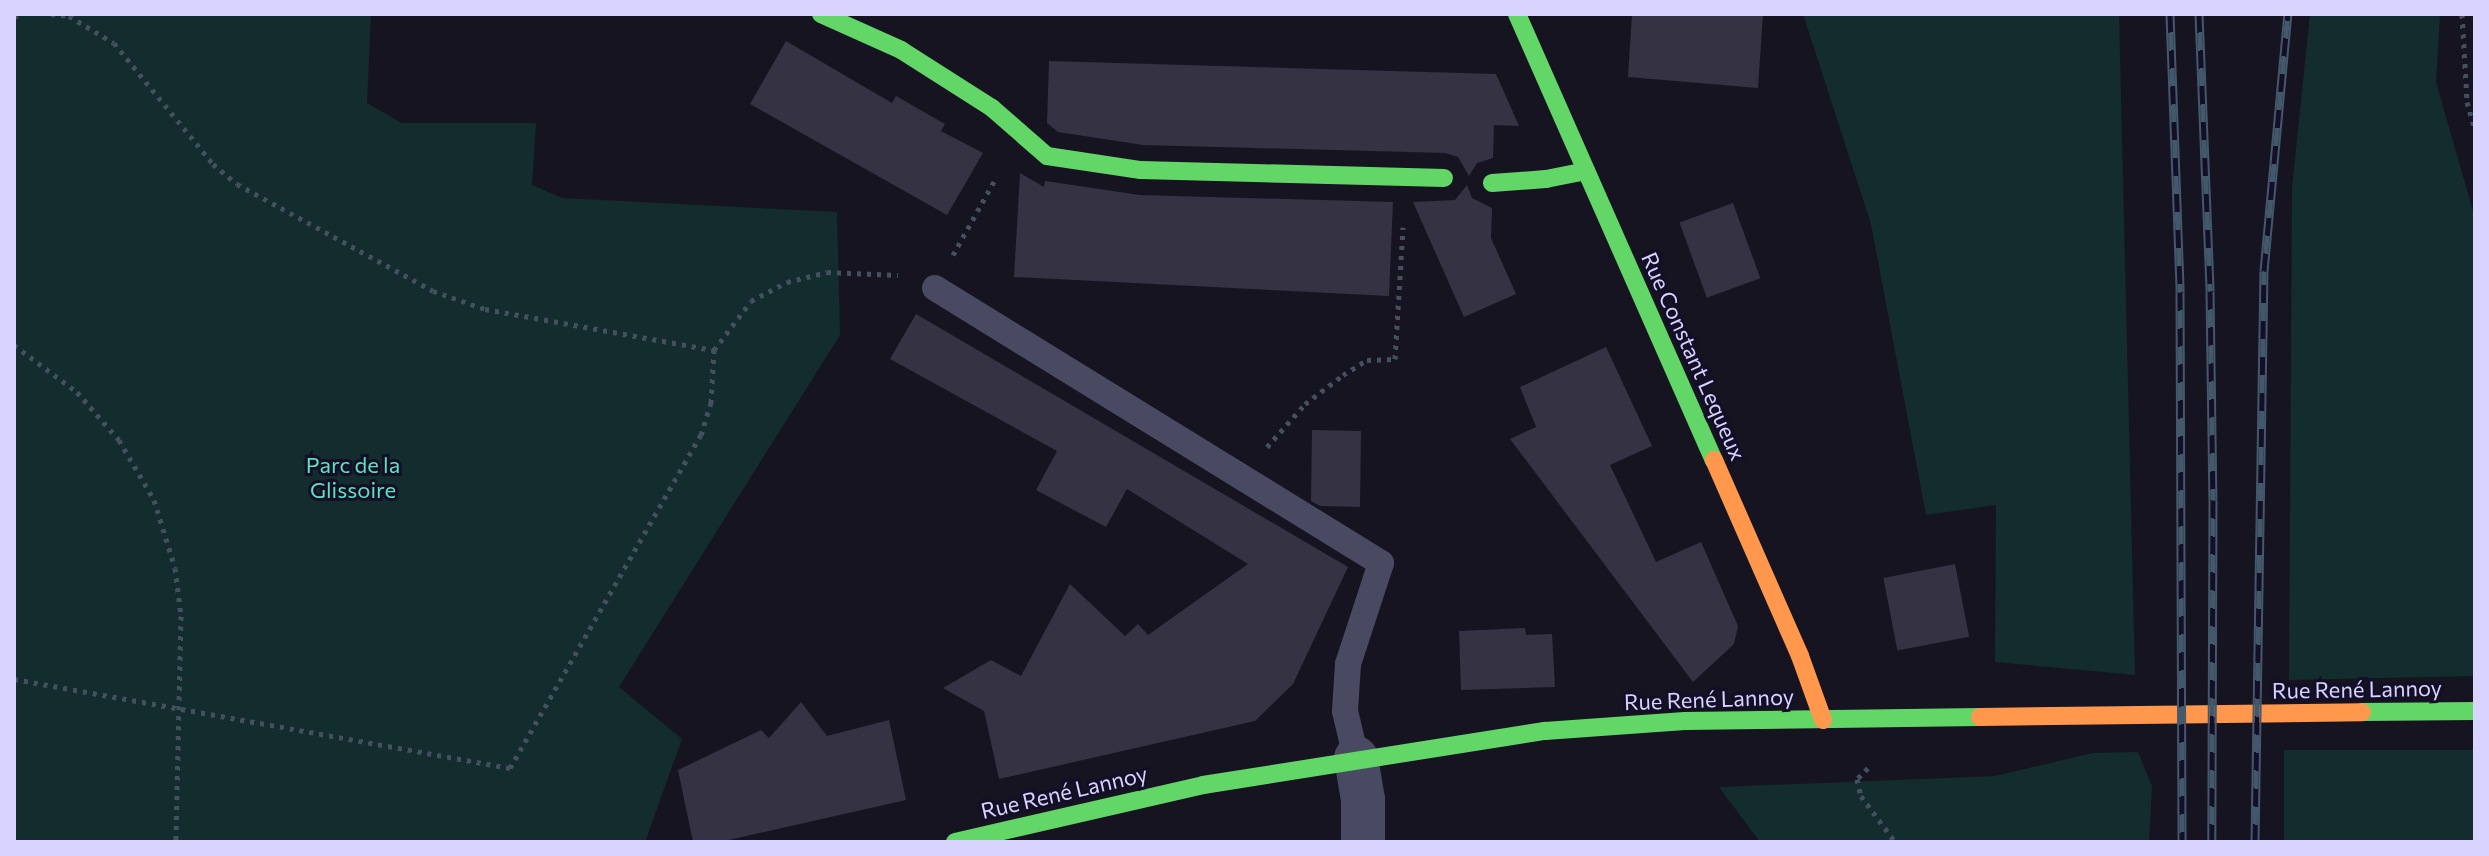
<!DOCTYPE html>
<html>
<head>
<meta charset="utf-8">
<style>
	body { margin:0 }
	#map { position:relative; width:2489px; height:856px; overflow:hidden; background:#161421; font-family:Commissioner,sans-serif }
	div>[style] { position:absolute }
	.green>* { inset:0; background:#132c2d; transform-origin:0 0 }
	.building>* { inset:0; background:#343243; transform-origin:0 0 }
	.path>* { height:5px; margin-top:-2.5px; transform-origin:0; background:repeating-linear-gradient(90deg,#44505f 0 4px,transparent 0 10px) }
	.lane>* { height:26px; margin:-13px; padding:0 13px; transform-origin:13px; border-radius:13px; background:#4a4962 }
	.street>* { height:44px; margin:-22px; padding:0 22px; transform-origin:22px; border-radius:22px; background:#4a4962 }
	.fast>* { height:18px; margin:-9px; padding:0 9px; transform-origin:9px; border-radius:9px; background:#63d668 }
	.slow>* { height:18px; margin:-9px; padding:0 9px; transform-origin:9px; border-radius:9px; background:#ff974d }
	.rail>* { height:9px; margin-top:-4.5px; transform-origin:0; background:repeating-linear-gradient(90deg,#130f26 0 18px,#43596b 0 36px); box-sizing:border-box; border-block:2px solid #43596b }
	span { translate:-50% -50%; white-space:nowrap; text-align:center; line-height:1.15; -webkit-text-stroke:6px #130f26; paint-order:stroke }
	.street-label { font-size:22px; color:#d9d4ff }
	.park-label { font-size:22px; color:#5fe0c0 }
	.frame { position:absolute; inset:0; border:16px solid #d9d4ff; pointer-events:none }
</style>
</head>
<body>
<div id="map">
	<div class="green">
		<div style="clip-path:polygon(14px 14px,371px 14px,367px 103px,402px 123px,536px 123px,532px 185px,562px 198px,837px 212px,840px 335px,619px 687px,682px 739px,645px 842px,14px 842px)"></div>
		<div style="clip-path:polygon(1803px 14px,2119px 14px,2135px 675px,1995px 662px,1996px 505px,1926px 515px,1871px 224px)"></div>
		<div style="clip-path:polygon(2310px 14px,2440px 14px,2436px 82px,2475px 218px,2475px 676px,2289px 680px,2292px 188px)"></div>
		<div style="left:2284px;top:750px;width:191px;height:92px"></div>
		<div style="clip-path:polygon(2138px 752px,2152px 786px,2149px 842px,1760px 842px,1719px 787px,1995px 776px,2093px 753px)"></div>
	</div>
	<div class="building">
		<div style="clip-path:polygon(1632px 14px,1763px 14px,1758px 88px,1628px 77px)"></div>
		<div style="clip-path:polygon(786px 41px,892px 103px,896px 96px,945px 124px,941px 131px,983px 153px,947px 215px,750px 104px)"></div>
		<div style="clip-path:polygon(1049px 61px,1496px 74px,1519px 126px,1494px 125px,1493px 158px,1477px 163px,1469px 176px,1458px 157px,1445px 153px,1143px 145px,1058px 132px,1047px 123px)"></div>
		<div style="clip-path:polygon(1020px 173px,1044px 187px,1045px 181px,1140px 195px,1393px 202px,1389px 296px,1014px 277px)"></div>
		<div style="clip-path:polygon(1467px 185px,1472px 198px,1492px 208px,1491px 238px,1516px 294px,1464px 317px,1413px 202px,1455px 200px)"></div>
		<div style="left:1733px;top:203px;width:80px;height:57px;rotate:70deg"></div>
		<div style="clip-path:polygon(916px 314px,1348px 567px,1293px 684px,1255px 721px,999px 779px,984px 711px,943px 688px,991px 660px,1021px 676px,1070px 584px,1125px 636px,1138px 624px,1148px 635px,1248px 564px,1127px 489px,1106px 527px,1036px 490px,1057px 451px,890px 359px)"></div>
		<div style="clip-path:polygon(1606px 347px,1652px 446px,1610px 465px,1656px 562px,1701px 542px,1738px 626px,1734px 644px,1693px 682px,1510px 439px,1536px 427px,1520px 387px)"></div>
		<div style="clip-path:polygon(1312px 430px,1361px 431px,1360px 507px,1320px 506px,1311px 501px)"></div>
		<div style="left:1955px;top:564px;width:74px;height:73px;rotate:79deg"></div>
		<div style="clip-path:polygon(1525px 628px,1526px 635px,1552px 634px,1555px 687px,1461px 690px,1459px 631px)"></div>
		<div style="clip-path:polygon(801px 702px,827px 736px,889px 720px,906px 800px,720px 842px,693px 842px,678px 770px,761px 730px,769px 738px)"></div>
	</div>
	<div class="path">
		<div style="left:51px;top:14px;width:18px;rotate:6deg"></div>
		<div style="left:69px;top:16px;width:52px;rotate:31deg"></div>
		<div style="left:114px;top:43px;width:156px;rotate:50.7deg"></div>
		<div style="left:213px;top:164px;width:31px;rotate:40deg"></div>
		<div style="left:237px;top:184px;width:223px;rotate:28.6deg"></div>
		<div style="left:433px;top:291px;width:55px;rotate:19.1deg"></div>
		<div style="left:485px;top:309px;width:233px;rotate:10.2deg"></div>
		<div style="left:2462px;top:14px;width:88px;rotate:86.7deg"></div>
		<div style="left:2467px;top:102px;width:29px;rotate:74deg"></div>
		<div style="left:14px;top:17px;width:10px;rotate:-17deg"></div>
		<div style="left:953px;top:255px;width:90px;rotate:-60.9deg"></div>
		<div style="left:14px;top:345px;width:79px;rotate:36.7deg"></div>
		<div style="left:77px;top:392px;width:64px;rotate:48.8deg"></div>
		<div style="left:119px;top:440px;width:69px;rotate:59.7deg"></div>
		<div style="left:154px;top:500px;width:71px;rotate:72.8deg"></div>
		<div style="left:175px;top:568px;width:48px;rotate:82.9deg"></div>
		<div style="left:181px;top:616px;width:226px;rotate:91.3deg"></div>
		<div style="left:1267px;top:447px;width:57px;rotate:-48.5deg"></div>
		<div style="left:1305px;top:404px;width:48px;rotate:-37.3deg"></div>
		<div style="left:1343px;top:375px;width:28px;rotate:-32deg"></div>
		<div style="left:1367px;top:360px;width:28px;rotate:-2deg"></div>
		<div style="left:1395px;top:359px;width:132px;rotate:-86.5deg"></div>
		<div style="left:14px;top:679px;width:504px;rotate:10.17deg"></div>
		<div style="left:510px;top:768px;width:384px;rotate:-60.2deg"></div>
		<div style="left:701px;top:435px;width:34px;rotate:-73deg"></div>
		<div style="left:711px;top:403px;width:53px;rotate:-86.8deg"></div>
		<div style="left:714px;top:350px;width:61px;rotate:-52.9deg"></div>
		<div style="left:751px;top:301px;width:41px;rotate:-27.8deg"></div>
		<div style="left:787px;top:282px;width:41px;rotate:-14deg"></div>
		<div style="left:827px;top:272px;width:71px;rotate:2.4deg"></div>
		<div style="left:1868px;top:768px;width:16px;rotate:135deg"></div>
		<div style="left:1857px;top:779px;width:17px;rotate:77deg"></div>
		<div style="left:1861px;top:796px;width:57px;rotate:53.5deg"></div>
	</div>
	<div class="lane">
		<div style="left:935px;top:288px;width:524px;rotate:31.66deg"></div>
		<div style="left:1381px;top:563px;width:106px;rotate:108.1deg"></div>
		<div style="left:1348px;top:664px;width:47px;rotate:93.7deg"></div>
		<div style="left:1345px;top:711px;width:48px;rotate:76.8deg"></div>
	</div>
	<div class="street">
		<div style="left:1356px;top:758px;width:43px;rotate:80.5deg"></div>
		<div style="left:1363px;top:800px;width:42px;rotate:90deg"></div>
	</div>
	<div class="fast">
		<div style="left:821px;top:14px;width:88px;rotate:24.2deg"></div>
		<div style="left:901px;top:50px;width:108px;rotate:32.5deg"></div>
		<div style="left:992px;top:108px;width:73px;rotate:41.1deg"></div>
		<div style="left:1047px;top:156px;width:95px;rotate:8.5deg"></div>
		<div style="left:1141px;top:170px;width:303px;rotate:1.5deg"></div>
		<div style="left:1517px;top:14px;width:488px;rotate:66.2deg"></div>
		<div style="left:1492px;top:183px;width:54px;rotate:-4.2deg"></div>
		<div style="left:1546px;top:179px;width:41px;rotate:-11.3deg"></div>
		<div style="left:2362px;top:712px;width:113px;rotate:-0.5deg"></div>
		<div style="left:955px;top:842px;width:254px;rotate:-12.9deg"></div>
		<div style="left:1203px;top:785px;width:346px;rotate:-9deg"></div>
		<div style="left:1545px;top:731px;width:140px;rotate:-4.1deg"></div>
		<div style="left:1685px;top:721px;width:295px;rotate:-0.8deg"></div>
	</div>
	<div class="slow">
		<div style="left:1714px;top:460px;width:214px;rotate:66.3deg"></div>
		<div style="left:1800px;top:656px;width:68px;rotate:70.2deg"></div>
		<div style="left:1980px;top:717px;width:382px;rotate:-0.7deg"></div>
	</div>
	<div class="rail">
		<div style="left:2170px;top:14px;width:278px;rotate:87.9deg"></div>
		<div style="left:2180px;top:292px;width:550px;rotate:89.79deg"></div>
		<div style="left:2199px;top:14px;width:277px;rotate:87.7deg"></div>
		<div style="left:2210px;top:291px;width:209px;rotate:89.2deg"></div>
		<div style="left:2213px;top:500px;width:342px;rotate:90.2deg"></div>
		<div style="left:2255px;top:842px;width:571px;rotate:-89.1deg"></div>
		<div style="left:2264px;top:271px;width:258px;rotate:-84.7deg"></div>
	</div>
	<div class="street-label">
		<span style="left:1694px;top:356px;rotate:66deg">Rue Constant Lequeux</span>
		<span style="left:2357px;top:689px;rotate:-1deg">Rue René Lannoy</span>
		<span style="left:1709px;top:699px;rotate:-2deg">Rue René Lannoy</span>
		<span style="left:1064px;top:792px;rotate:-13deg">Rue René Lannoy</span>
	</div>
	<div class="park-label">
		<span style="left:353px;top:477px">Parc de la<br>Glissoire</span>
	</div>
	<div class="frame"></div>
</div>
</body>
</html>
